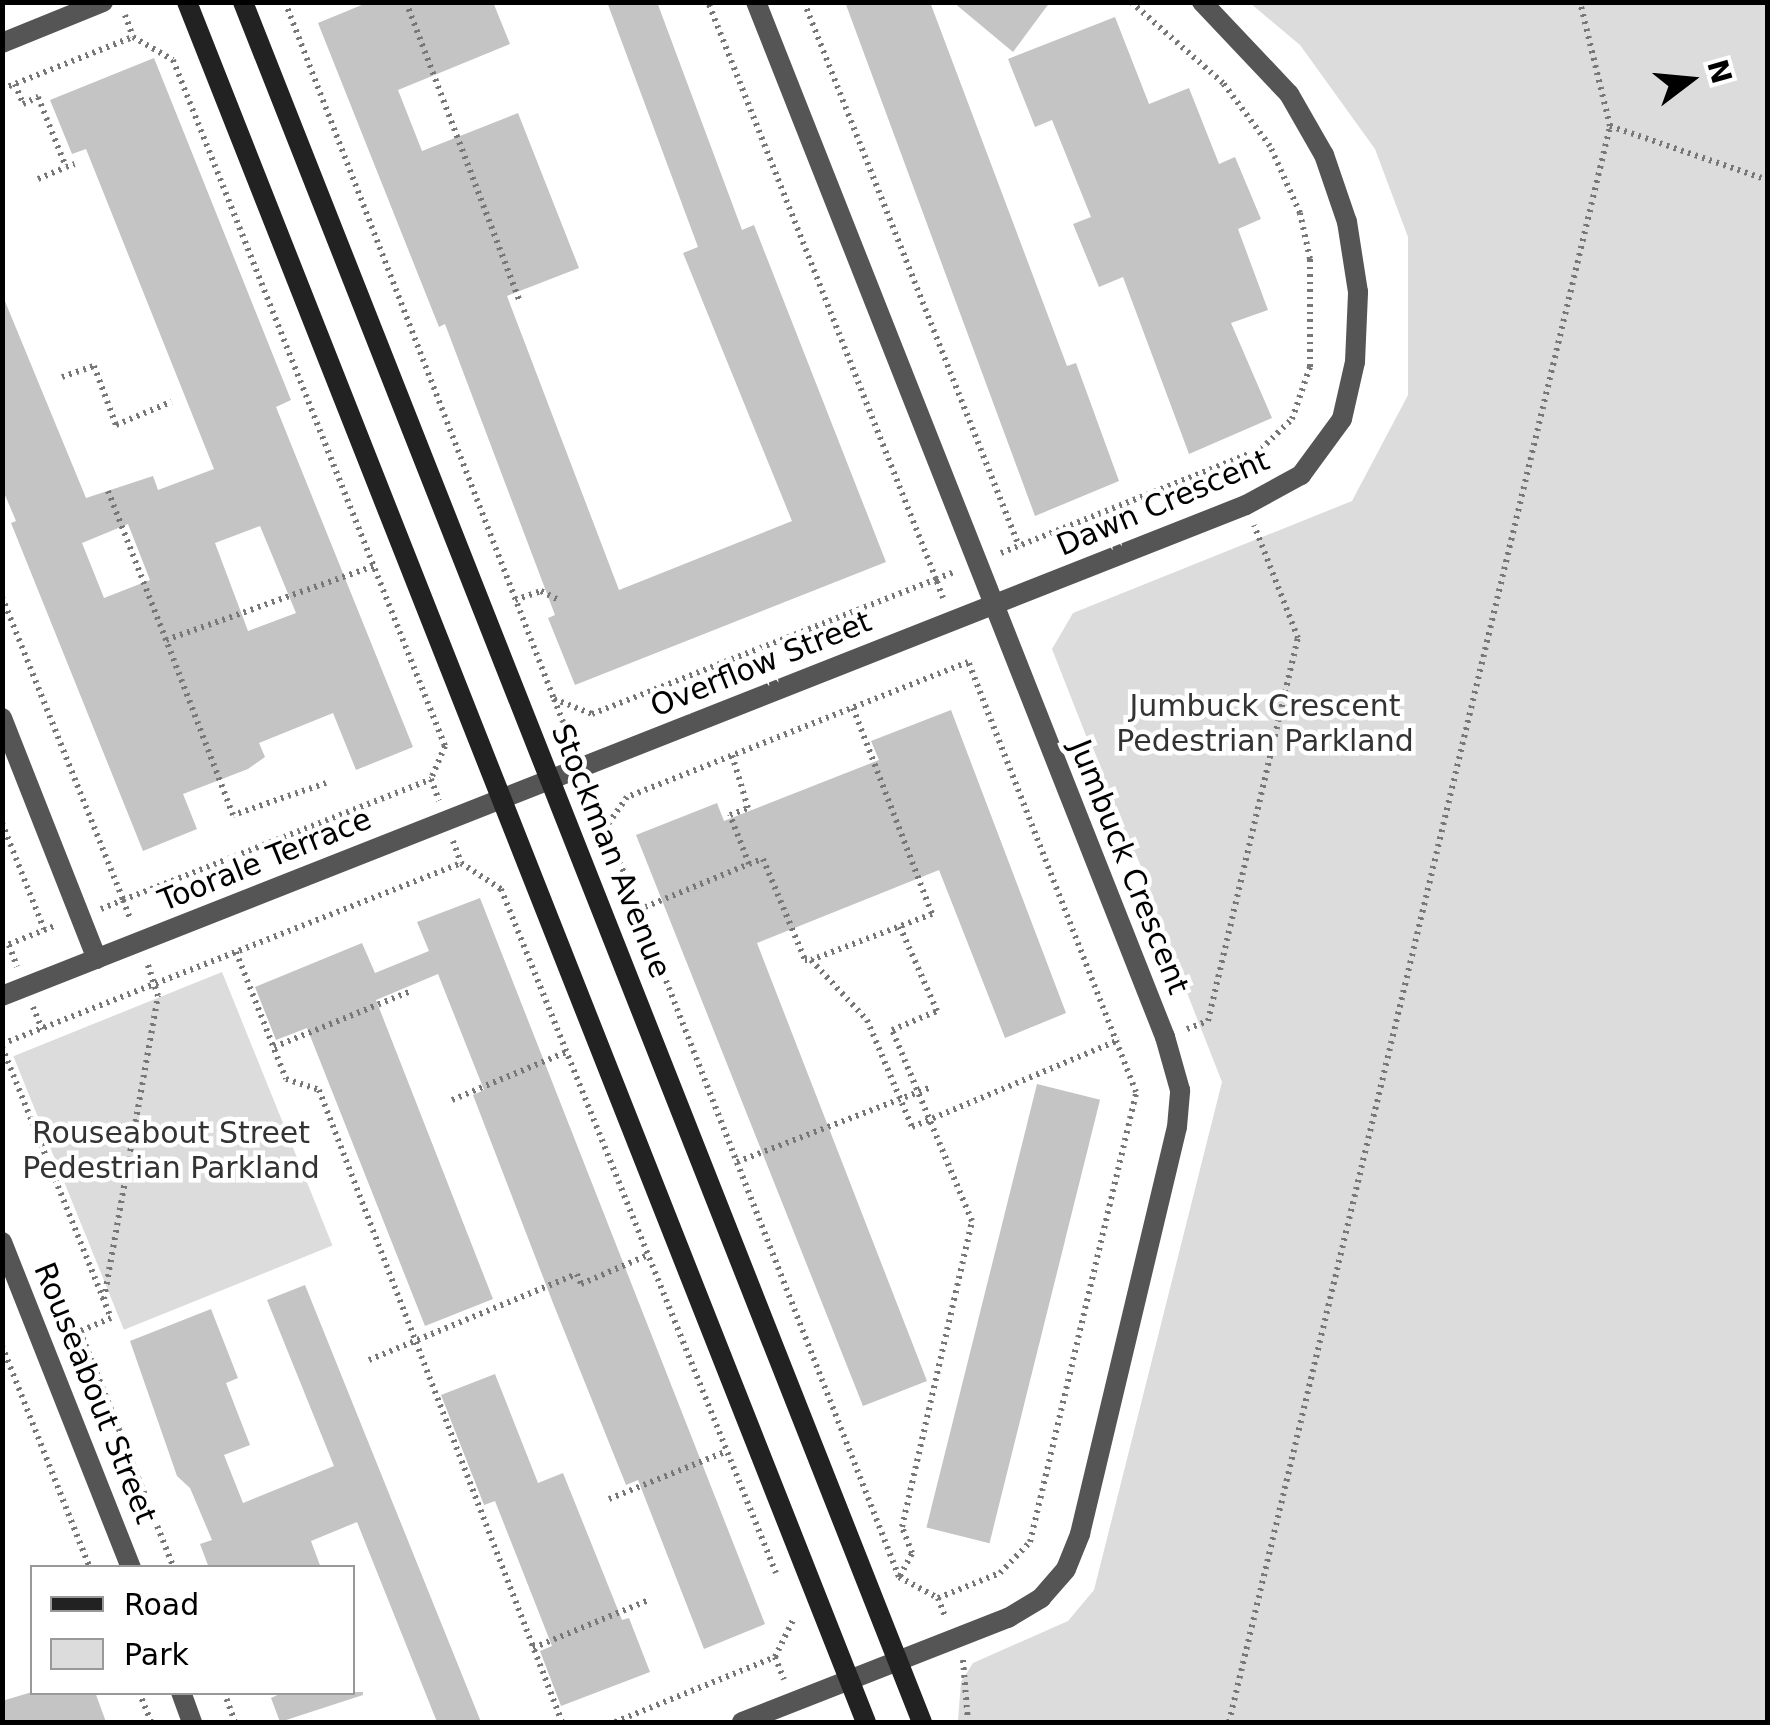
<!DOCTYPE html>
<html>
<head>
<meta charset="utf-8">
<style>
	body { margin:0 }
	#map { position:relative; width:1770px; height:1725px; overflow:hidden; background:#fff; font-family:"DejaVu Sans",sans-serif }
	div>[style] { position:absolute }
	.green>* { inset:0; background:#dcdcdc; transform-origin:0 0 }
	.building>* { inset:0; background:#c4c4c4; transform-origin:0 0 }
	.path>* { height:6px; margin-top:-3px; transform-origin:0; background:repeating-linear-gradient(90deg,#777 0 2.5px,transparent 0 7.5px) }
	.street>* { height:20px; margin:-10px; padding:0 10px; transform-origin:10px; border-radius:10px; background:#555 }
	.secondary>* { height:20px; margin:-10px; padding:0 10px; transform-origin:10px; border-radius:10px; background:#222 }
	span { translate:-50% -50%; white-space:nowrap; text-align:center; line-height:1.15; -webkit-text-stroke:9px #fff; paint-order:stroke }
	.street-label { font-size:30px; color:#000 }
	.park-label { font-size:30px; color:#333 }
	.frame { position:absolute; inset:0; border:5px solid #000; pointer-events:none }
	.legend { position:absolute; left:30px; top:1565px; width:325px; height:130px; box-sizing:border-box; background:#fff; border:2px solid #999; margin:0; padding:12px 18px; list-style:none; font-size:30px; color:#000 }
	.legend li { display:flex; align-items:center; gap:20px; height:50px }
	.legend b { width:50px; border:2px solid #999 }
	.north { position:absolute; left:1640px; top:30px; width:100px; height:100px; -webkit-text-stroke:8px #fff; paint-order:stroke; rotate:74deg; font-size:28px; font-weight:700; line-height:40px; text-align:center; color:#000 }
	.north::after { content:''; display:block; margin:auto; width:35px; height:45px; background:#000; clip-path:polygon(50% 0,100% 100%,50% 72%,0 100%) }
</style>
</head>
<body>
<div id="map">
	<div class="green">
		<div style="clip-path:polygon(1250px 3px,1767px 3px,1767px 1722px,958px 1720px,961px 1682px,973px 1663px,1068px 1621px,1094px 1590px,1222px 1082px,1052px 649px,1073px 613px,1352px 501px,1408px 395px,1408px 237px,1375px 149px,1300px 45px)"></div>
		<div style="left:222px;top:972px;width:295px;height:225px;rotate:68deg"></div>
	</div>
	<div class="building">
		<div style="clip-path:polygon(369px 2px,493px 2px,510px 44px,398px 90px,422px 151px,518px 113px,579px 268px,507px 296px,619px 590px,792px 521px,683px 253px,698px 247px,607px 2px,657px 2px,742px 230px,754px 225px,886px 562px,575px 685px,548px 618px,555px 615px,445px 324px,439px 327px,318px 23px)"></div>
		<div style="clip-path:polygon(845px 2px,930px 2px,1067px 366px,1076px 363px,1119px 481px,1035px 516px)"></div>
		<div style="clip-path:polygon(953px 2px,1050px 2px,1013px 52px)"></div>
		<div style="clip-path:polygon(1115px 17px,1149px 104px,1189px 88px,1219px 164px,1235px 157px,1261px 219px,1238px 229px,1268px 310px,1231px 323px,1272px 418px,1189px 454px,1123px 277px,1099px 287px,1073px 224px,1091px 217px,1052px 120px,1035px 127px,1008px 59px)"></div>
		<div style="clip-path:polygon(evenodd,154px 58px,291px 400px,276px 407px,413px 747px,356px 770px,333px 713px,259px 743px,265px 757px,248px 769px,183px 794px,197px 829px,143px 851px,11px 523px,16px 521px,2px 488px,2px 294px,86px 498px,153px 476px,158px 490px,214px 469px,86px 149px,72px 154px,50px 100px,154px 58px,128px 524px,150px 580px,104px 598px,82px 543px,128px 524px,154px 58px,260px 526px,296px 613px,248px 631px,215px 543px,260px 526px)"></div>
		<div style="clip-path:polygon(951px 710px,1066px 1013px,1005px 1038px,939px 870px,757px 943px,927px 1381px,863px 1406px,636px 835px,717px 803px,724px 821px,879px 760px,871px 741px)"></div>
		<div style="clip-path:polygon(480px 898px,765px 1624px,704px 1649px,638px 1480px,626px 1485px,553px 1303px,473px 1095px,484px 1090px,438px 974px,376px 1000px,493px 1299px,425px 1326px,307px 1028px,276px 1040px,255px 987px,362px 943px,375px 973px,429px 951px,417px 922px)"></div>
		<div style="left:1037px;top:1084px;width:65px;height:457px;rotate:14deg"></div>
		<div style="clip-path:polygon(305px 1285px,481px 1722px,437px 1722px,357px 1522px,311px 1541px,321px 1568px,209px 1568px,200px 1544px,212px 1540px,190px 1488px,177px 1476px,130px 1341px,211px 1309px,238px 1378px,226px 1383px,250px 1445px,224px 1455px,243px 1503px,334px 1466px,267px 1300px)"></div>
		<div style="clip-path:polygon(495px 1374px,538px 1483px,563px 1473px,622px 1620px,629px 1618px,650px 1672px,561px 1706px,540px 1651px,552px 1646px,495px 1501px,484px 1505px,441px 1395px)"></div>
		<div style="clip-path:polygon(32px 1692px,95px 1692px,106px 1722px,2px 1722px,2px 1701px)"></div>
		<div style="clip-path:polygon(284px 1692px,363px 1692px,363px 1695px,280px 1722px,271px 1698px)"></div>
	</div>
	<div class="path">
		<div style="left:285px;top:2px;width:747px;rotate:68.9deg"></div>
		<div style="left:554px;top:699px;width:41px;rotate:21.5deg"></div>
		<div style="left:592px;top:714px;width:370px;rotate:-21.4deg"></div>
		<div style="left:936px;top:579px;width:620px;rotate:-111.56deg"></div>
		<div style="left:406px;top:2px;width:318px;rotate:69.2deg"></div>
		<div style="left:804px;top:2px;width:585px;rotate:68.44deg"></div>
		<div style="left:125px;top:15px;width:23px;rotate:70deg"></div>
		<div style="left:15px;top:84px;width:22px;rotate:68deg"></div>
		<div style="left:23px;top:104px;width:17px;rotate:-25deg"></div>
		<div style="left:38px;top:97px;width:75px;rotate:68.2deg"></div>
		<div style="left:66px;top:167px;width:9px;rotate:-18deg"></div>
		<div style="left:2px;top:89px;width:141px;rotate:-21.7deg"></div>
		<div style="left:133px;top:37px;width:46px;rotate:29.9deg"></div>
		<div style="left:173px;top:60px;width:738px;rotate:68.37deg"></div>
		<div style="left:445px;top:746px;width:36px;rotate:113deg"></div>
		<div style="left:431px;top:779px;width:23px;rotate:70deg"></div>
		<div style="left:1610px;top:126px;width:167px;rotate:18.9deg"></div>
		<div style="left:38px;top:179px;width:30px;rotate:-23deg"></div>
		<div style="left:62px;top:377px;width:34px;rotate:-19deg"></div>
		<div style="left:94px;top:366px;width:63px;rotate:69.6deg"></div>
		<div style="left:116px;top:425px;width:60px;rotate:-22.7deg"></div>
		<div style="left:1230px;top:464px;width:23px;rotate:70deg"></div>
		<div style="left:108px;top:491px;width:160px;rotate:68.7deg"></div>
		<div style="left:1001px;top:553px;width:280px;rotate:-21.8deg"></div>
		<div style="left:1261px;top:449px;width:43px;rotate:-44.1deg"></div>
		<div style="left:1292px;top:419px;width:55px;rotate:-70.9deg"></div>
		<div style="left:1310px;top:367px;width:108px;rotate:-90deg"></div>
		<div style="left:1310px;top:259px;width:47px;rotate:-102.3deg"></div>
		<div style="left:1300px;top:213px;width:73px;rotate:-114.1deg"></div>
		<div style="left:1270px;top:146px;width:79px;rotate:-126.7deg"></div>
		<div style="left:1223px;top:83px;width:123px;rotate:-138.6deg"></div>
		<div style="left:2px;top:597px;width:326px;rotate:68.2deg"></div>
		<div style="left:123px;top:900px;width:331px;rotate:-21.4deg"></div>
		<div style="left:943px;top:598px;width:20px;rotate:-110deg"></div>
		<div style="left:936px;top:579px;width:22px;rotate:-21deg"></div>
		<div style="left:515px;top:600px;width:28px;rotate:-19deg"></div>
		<div style="left:541px;top:591px;width:18px;rotate:27deg"></div>
		<div style="left:554px;top:699px;width:52px;rotate:68.4deg"></div>
		<div style="left:853px;top:708px;width:221px;rotate:69deg"></div>
		<div style="left:932px;top:914px;width:129px;rotate:159.2deg"></div>
		<div style="left:811px;top:960px;width:82px;rotate:47deg"></div>
		<div style="left:867px;top:1020px;width:116px;rotate:67.2deg"></div>
		<div style="left:912px;top:1127px;width:225px;rotate:-22.8deg"></div>
		<div style="left:326px;top:783px;width:98px;rotate:161deg"></div>
		<div style="left:233px;top:815px;width:187px;rotate:-110.9deg"></div>
		<div style="left:166px;top:640px;width:221px;rotate:-19.6deg"></div>
		<div style="left:591px;top:791px;width:37px;rotate:68deg"></div>
		<div style="left:2px;top:823px;width:114px;rotate:68.4deg"></div>
		<div style="left:453px;top:841px;width:23px;rotate:70deg"></div>
		<div style="left:749px;top:864px;width:15px;rotate:-20deg"></div>
		<div style="left:763px;top:859px;width:109px;rotate:67.4deg"></div>
		<div style="left:805px;top:960px;width:6px"></div>
		<div style="left:101px;top:909px;width:24px;rotate:-22deg"></div>
		<div style="left:123px;top:900px;width:19px;rotate:69deg"></div>
		<div style="left:638px;top:910px;width:120px;rotate:-22.5deg"></div>
		<div style="left:749px;top:864px;width:53px;rotate:-111.2deg"></div>
		<div style="left:730px;top:815px;width:19px;rotate:-21deg"></div>
		<div style="left:748px;top:808px;width:55px;rotate:-106.8deg"></div>
		<div style="left:9px;top:945px;width:23px;rotate:70deg"></div>
		<div style="left:2px;top:947px;width:59px;rotate:-21.8deg"></div>
		<div style="left:236px;top:952px;width:136px;rotate:68.5deg"></div>
		<div style="left:286px;top:1079px;width:35px;rotate:18deg"></div>
		<div style="left:319px;top:1090px;width:677px;rotate:68.97deg"></div>
		<div style="left:33px;top:1007px;width:24px;rotate:68deg"></div>
		<div style="left:1187px;top:1029px;width:22px;rotate:-21deg"></div>
		<div style="left:1208px;top:1021px;width:393px;rotate:-76.8deg"></div>
		<div style="left:1298px;top:638px;width:121px;rotate:-111.3deg"></div>
		<div style="left:2px;top:1044px;width:493px;rotate:-21.5deg"></div>
		<div style="left:461px;top:863px;width:48px;rotate:33deg"></div>
		<div style="left:501px;top:889px;width:737px;rotate:68.1deg"></div>
		<div style="left:2px;top:1047px;width:292px;rotate:68.1deg"></div>
		<div style="left:111px;top:1318px;width:34px;rotate:157deg"></div>
		<div style="left:80px;top:1331px;width:255px;rotate:68.4deg"></div>
		<div style="left:274px;top:1047px;width:146px;rotate:-22.2deg"></div>
		<div style="left:452px;top:1100px;width:124px;rotate:-22.8deg"></div>
		<div style="left:737px;top:1162px;width:206px;rotate:-21.1deg"></div>
		<div style="left:104px;top:1299px;width:308px;rotate:-79.9deg"></div>
		<div style="left:158px;top:996px;width:35px;rotate:-108deg"></div>
		<div style="left:2px;top:1346px;width:239px;rotate:68.4deg"></div>
		<div style="left:369px;top:1360px;width:225px;rotate:-22.5deg"></div>
		<div style="left:577px;top:1274px;width:11px;rotate:68deg"></div>
		<div style="left:581px;top:1284px;width:73px;rotate:-23.4deg"></div>
		<div style="left:609px;top:1499px;width:127px;rotate:-22.1deg"></div>
		<div style="left:900px;top:1576px;width:26px;rotate:-62deg"></div>
		<div style="left:912px;top:1553px;width:28px;rotate:-111deg"></div>
		<div style="left:902px;top:1527px;width:314px;rotate:-77.1deg"></div>
		<div style="left:972px;top:1221px;width:207px;rotate:-112.7deg"></div>
		<div style="left:892px;top:1030px;width:49px;rotate:-22.9deg"></div>
		<div style="left:937px;top:1011px;width:92px;rotate:-113.8deg"></div>
		<div style="left:938px;top:1598px;width:67px;rotate:-22deg"></div>
		<div style="left:1000px;top:1573px;width:43px;rotate:-45.9deg"></div>
		<div style="left:1030px;top:1542px;width:462px;rotate:-76.7deg"></div>
		<div style="left:1136px;top:1092px;width:462px;rotate:-111.3deg"></div>
		<div style="left:968px;top:662px;width:367px;rotate:158.4deg"></div>
		<div style="left:627px;top:797px;width:37px;rotate:125deg"></div>
		<div style="left:606px;top:827px;width:805px;rotate:68.66deg"></div>
		<div style="left:899px;top:1577px;width:44px;rotate:28.3deg"></div>
		<div style="left:938px;top:1598px;width:19px;rotate:69deg"></div>
		<div style="left:533px;top:1648px;width:126px;rotate:-22.5deg"></div>
		<div style="left:775px;top:1657px;width:24px;rotate:68deg"></div>
		<div style="left:963px;top:1660px;width:62px;rotate:85.4deg"></div>
		<div style="left:139px;top:1692px;width:32px;rotate:68deg"></div>
		<div style="left:224px;top:1692px;width:32px;rotate:70deg"></div>
		<div style="left:615px;top:1722px;width:173px;rotate:-22.1deg"></div>
		<div style="left:775px;top:1657px;width:43px;rotate:-64deg"></div>
		<div style="left:1229px;top:1722px;width:1641px;rotate:-76.57deg"></div>
		<div style="left:1610px;top:126px;width:128px;rotate:-103.6deg"></div>
	</div>
	<div class="street">
		<div style="left:2px;top:43px;width:109px;rotate:-22.1deg"></div>
		<div style="left:2px;top:718px;width:259px;rotate:68.5deg"></div>
		<div style="left:2px;top:996px;width:1337px;rotate:-21.54deg"></div>
		<div style="left:1246px;top:505px;width:63px;rotate:-28.6deg"></div>
		<div style="left:1301px;top:475px;width:69px;rotate:-53.8deg"></div>
		<div style="left:1342px;top:419px;width:58px;rotate:-77.2deg"></div>
		<div style="left:1355px;top:362px;width:70px;rotate:-87.5deg"></div>
		<div style="left:1358px;top:292px;width:71px;rotate:-98.9deg"></div>
		<div style="left:1347px;top:222px;width:71px;rotate:-108.9deg"></div>
		<div style="left:1324px;top:155px;width:70px;rotate:-119.8deg"></div>
		<div style="left:1289px;top:94px;width:127px;rotate:-133.4deg"></div>
		<div style="left:2px;top:1242px;width:351px;rotate:68.4deg"></div>
		<div style="left:181px;top:1692px;width:32px;rotate:70deg"></div>
		<div style="left:742px;top:1722px;width:286px;rotate:-21.4deg"></div>
		<div style="left:1008px;top:1618px;width:39px;rotate:-31deg"></div>
		<div style="left:1041px;top:1598px;width:38px;rotate:-49deg"></div>
		<div style="left:1066px;top:1569px;width:38px;rotate:-68deg"></div>
		<div style="left:1080px;top:1534px;width:418px;rotate:-76.6deg"></div>
		<div style="left:1177px;top:1127px;width:37px;rotate:-85deg"></div>
		<div style="left:1180px;top:1090px;width:55px;rotate:-105.8deg"></div>
		<div style="left:1165px;top:1037px;width:1113px;rotate:-111.56deg"></div>
	</div>
	<div class="secondary">
		<div style="left:187px;top:2px;width:1849px;rotate:68.46deg"></div>
		<div style="left:243px;top:2px;width:1849px;rotate:68.46deg"></div>
	</div>
	<div class="street-label">
		<span style="left:1163px;top:503px;rotate:-23deg">Dawn Crescent</span>
		<span style="left:761px;top:664px;rotate:-22deg">Overflow Street</span>
		<span style="left:611px;top:851px;rotate:68deg">Stockman Avenue</span>
		<span style="left:265px;top:860px;rotate:-22deg">Toorale Terrace</span>
		<span style="left:1129px;top:867px;rotate:68deg">Jumbuck Crescent</span>
		<span style="left:95px;top:1393px;rotate:68deg">Rouseabout Street</span>
	</div>
	<div class="park-label">
		<span style="left:1265px;top:723px">Jumbuck Crescent<br>Pedestrian Parkland</span>
		<span style="left:171px;top:1150px">Rouseabout Street<br>Pedestrian Parkland</span>
	</div>
	<div class="frame"></div>
	<ul class="legend">
	<li><b style="height:12px;background:#222"></b>Road</li>
	<li><b style="height:28px;background:#dcdcdc"></b>Park</li>
	</ul>
	<div class="north">N</div>
</div>
</body>
</html>
